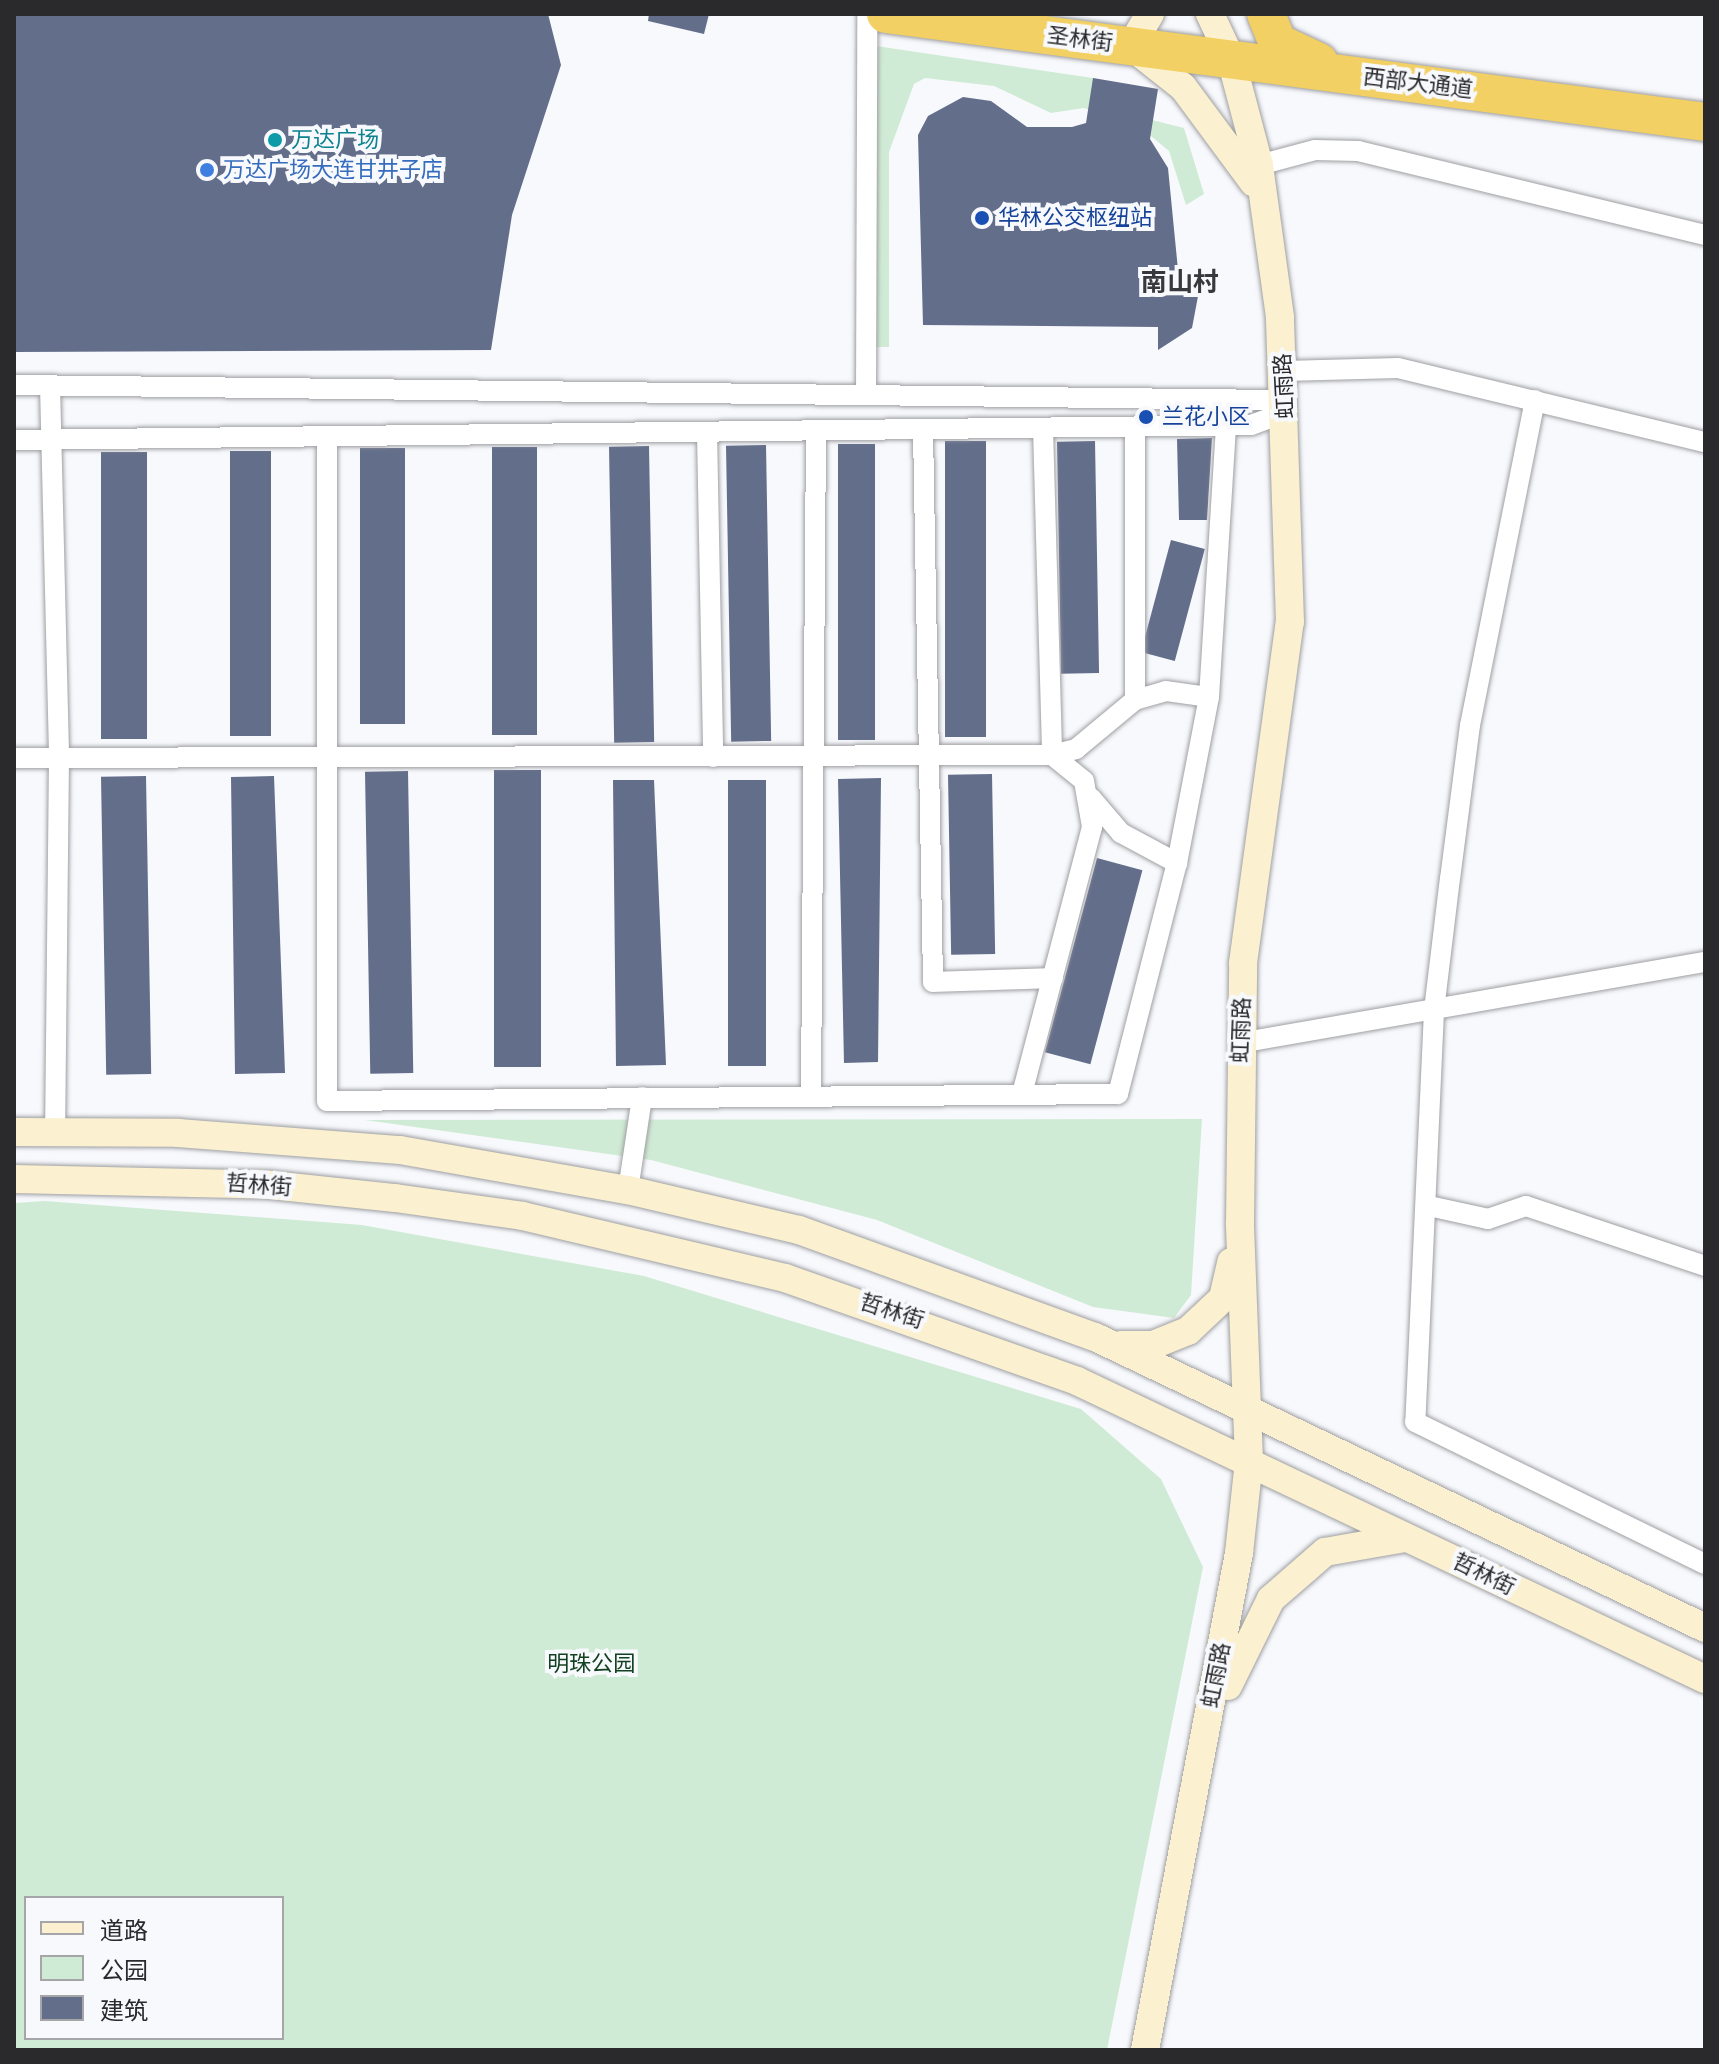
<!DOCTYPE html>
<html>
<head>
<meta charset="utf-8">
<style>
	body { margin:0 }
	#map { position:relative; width:1719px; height:2064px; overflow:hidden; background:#f8f9fd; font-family:"PT Sans","Noto Sans SC",sans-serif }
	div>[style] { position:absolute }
	.green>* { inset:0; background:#d0ebd5 }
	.building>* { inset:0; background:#636e8a; transform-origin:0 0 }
	.roads { filter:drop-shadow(0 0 2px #9e9fa2) drop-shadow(0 0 2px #9e9fa2) }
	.street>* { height:20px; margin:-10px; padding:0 10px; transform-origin:10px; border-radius:10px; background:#fff }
	.secondary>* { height:28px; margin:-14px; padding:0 14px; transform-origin:14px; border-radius:14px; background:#fbf1d0 }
	.highway>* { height:38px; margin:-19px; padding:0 19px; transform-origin:19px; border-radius:19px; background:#f3d063 }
	.dots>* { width:22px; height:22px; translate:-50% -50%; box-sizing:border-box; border:4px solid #f8f9fd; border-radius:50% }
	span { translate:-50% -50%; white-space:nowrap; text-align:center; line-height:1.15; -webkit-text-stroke:8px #f8f9fd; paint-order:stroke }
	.street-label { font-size:22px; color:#2a2a2c }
	.culture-label { font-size:22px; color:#0d838f }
	.left { translate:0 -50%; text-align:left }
	.shop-label { font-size:22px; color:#366cbe }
	.transit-label { font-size:22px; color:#164399 }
	.park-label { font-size:22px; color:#124121 }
	.quarter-label { font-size:26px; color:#38393c; font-weight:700 }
	.frame { position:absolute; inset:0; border:16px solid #2a2a2c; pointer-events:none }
	.legend { position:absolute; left:24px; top:1896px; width:260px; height:144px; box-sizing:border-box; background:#f8f9fd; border:2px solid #a6a6a9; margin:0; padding:10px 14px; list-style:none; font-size:24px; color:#2a2a2c }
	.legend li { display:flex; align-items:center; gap:16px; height:40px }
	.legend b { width:40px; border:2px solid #a6a6a9 }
</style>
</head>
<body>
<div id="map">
	<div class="green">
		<div style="clip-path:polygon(876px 46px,1093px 78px,1152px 120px,1184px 128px,1204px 194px,1186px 205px,1169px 151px,1139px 126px,1084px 108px,1051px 113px,994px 86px,925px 78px,914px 84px,889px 152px,889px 347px,874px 347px)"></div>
		<div style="clip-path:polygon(1202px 1119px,1191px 1295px,1174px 1318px,1093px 1307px,877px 1220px,651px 1160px,365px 1120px)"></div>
		<div style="clip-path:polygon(evenodd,45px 1201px,362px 1225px,644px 1276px,1081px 1409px,1161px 1479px,1203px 1567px,1107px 2050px,14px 2050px,14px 1203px,45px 1201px,282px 1898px,282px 2038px,26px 2038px,26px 1898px,282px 1898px)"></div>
	</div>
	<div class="building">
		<div style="clip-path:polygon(14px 14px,548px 14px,561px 65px,512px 215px,491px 350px,14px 352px)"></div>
		<div style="clip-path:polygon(649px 14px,709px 14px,704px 34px,648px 21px)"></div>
		<div style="clip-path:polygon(1093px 78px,1158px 89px,1150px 139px,1168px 168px,1179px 280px,1195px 276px,1199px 291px,1192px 328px,1158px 350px,1158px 327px,923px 325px,918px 135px,928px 116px,963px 97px,991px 101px,1027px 127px,1072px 127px,1086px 123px)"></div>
		<div style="clip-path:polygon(1212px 438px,1207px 520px,1179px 520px,1177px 439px)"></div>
		<div style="left:986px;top:441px;width:296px;height:41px;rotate:90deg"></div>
		<div style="left:1095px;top:441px;width:232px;height:38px;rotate:89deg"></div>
		<div style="left:838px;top:444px;width:37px;height:296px"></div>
		<div style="left:766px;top:445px;width:296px;height:40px;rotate:89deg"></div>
		<div style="left:649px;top:446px;width:296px;height:40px;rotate:89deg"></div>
		<div style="left:492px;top:447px;width:45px;height:288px"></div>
		<div style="left:405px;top:448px;width:276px;height:45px;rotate:90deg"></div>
		<div style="left:230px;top:451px;width:41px;height:285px"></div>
		<div style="left:147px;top:452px;width:287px;height:46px;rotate:90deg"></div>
		<div style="left:1171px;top:540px;width:35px;height:116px;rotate:15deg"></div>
		<div style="left:494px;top:770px;width:47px;height:297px"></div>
		<div style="left:408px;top:771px;width:302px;height:43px;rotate:89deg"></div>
		<div style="left:992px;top:774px;width:180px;height:44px;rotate:89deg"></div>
		<div style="left:146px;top:776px;width:298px;height:45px;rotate:89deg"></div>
		<div style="clip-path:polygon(274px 776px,285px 1073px,235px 1074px,231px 777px)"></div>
		<div style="clip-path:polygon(881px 778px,878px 1062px,844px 1063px,838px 779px)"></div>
		<div style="clip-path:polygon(613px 780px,654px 780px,666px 1065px,616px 1066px)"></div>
		<div style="left:728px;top:780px;width:38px;height:286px"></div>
		<div style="left:1097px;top:858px;width:47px;height:201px;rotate:15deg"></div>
	</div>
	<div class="roads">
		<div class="street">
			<div style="left:1259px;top:165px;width:58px;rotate:-15deg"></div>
			<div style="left:1315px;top:150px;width:43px;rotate:1.3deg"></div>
			<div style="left:1358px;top:151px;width:357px;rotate:13.6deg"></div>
			<div style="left:1284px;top:371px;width:114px;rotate:-1.5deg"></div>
			<div style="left:1398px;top:368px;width:316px;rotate:13.6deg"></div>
			<div style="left:14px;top:385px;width:1271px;rotate:0.68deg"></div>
			<div style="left:50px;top:385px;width:373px;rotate:88.6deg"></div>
			<div style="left:59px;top:758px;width:374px;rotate:90.6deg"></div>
			<div style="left:866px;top:395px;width:381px;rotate:-89.8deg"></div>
			<div style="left:1535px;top:400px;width:331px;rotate:101.3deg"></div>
			<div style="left:1470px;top:725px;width:154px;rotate:97.4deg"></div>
			<div style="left:1450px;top:878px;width:134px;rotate:96.9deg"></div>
			<div style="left:1434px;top:1011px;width:411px;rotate:92.6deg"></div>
			<div style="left:1415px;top:1422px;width:323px;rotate:26.1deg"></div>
			<div style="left:1043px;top:428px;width:327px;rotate:88.4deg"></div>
			<div style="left:1052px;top:755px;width:25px;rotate:-14deg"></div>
			<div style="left:1076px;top:749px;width:77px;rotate:-39.7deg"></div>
			<div style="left:1135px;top:700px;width:273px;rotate:-90deg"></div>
			<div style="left:923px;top:430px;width:552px;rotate:88.96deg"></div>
			<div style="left:933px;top:982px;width:120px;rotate:-1.9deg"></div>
			<div style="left:707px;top:432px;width:325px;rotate:88.9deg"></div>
			<div style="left:327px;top:437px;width:664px;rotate:90deg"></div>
			<div style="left:327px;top:1101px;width:791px;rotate:-0.51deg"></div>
			<div style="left:1118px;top:1094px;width:238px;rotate:-75.7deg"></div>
			<div style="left:1177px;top:863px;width:169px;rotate:-79.1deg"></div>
			<div style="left:1209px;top:697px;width:272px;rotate:-86.4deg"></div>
			<div style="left:14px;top:440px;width:1237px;rotate:-0.69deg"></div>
			<div style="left:1251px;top:425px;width:23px;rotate:-20deg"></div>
			<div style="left:1273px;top:417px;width:21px;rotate:-55deg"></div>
			<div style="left:1135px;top:700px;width:32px;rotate:-16deg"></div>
			<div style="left:1166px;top:691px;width:43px;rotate:7.9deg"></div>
			<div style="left:14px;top:758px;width:1038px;rotate:-0.17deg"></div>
			<div style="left:1052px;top:755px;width:41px;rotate:39.1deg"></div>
			<div style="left:1084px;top:781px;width:47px;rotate:80.1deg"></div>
			<div style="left:1092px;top:827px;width:275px;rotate:104.7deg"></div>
			<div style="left:1091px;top:798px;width:46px;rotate:49.4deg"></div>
			<div style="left:1121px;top:833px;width:64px;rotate:28.2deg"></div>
			<div style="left:1240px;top:1043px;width:472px;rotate:-9.9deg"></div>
			<div style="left:811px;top:1095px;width:664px;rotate:-89.57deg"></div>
			<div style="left:628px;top:1190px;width:94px;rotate:-81.4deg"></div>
			<div style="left:1429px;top:1206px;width:60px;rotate:12.4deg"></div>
			<div style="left:1488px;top:1219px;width:40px;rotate:-18.9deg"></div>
			<div style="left:1526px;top:1206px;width:189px;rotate:18.5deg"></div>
		</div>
		<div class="secondary">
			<div style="left:1150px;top:14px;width:37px;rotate:121deg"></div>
			<div style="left:1131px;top:46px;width:66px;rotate:38.3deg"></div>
			<div style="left:1183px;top:87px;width:119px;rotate:53.5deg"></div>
			<div style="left:14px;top:1132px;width:164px;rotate:0.3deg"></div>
			<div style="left:178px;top:1133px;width:223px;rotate:4.4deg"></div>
			<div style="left:400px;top:1150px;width:231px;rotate:10deg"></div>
			<div style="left:628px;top:1190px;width:176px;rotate:13.2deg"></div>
			<div style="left:799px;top:1230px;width:315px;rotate:19.9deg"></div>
			<div style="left:1095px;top:1337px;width:676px;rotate:25.5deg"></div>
			<div style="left:14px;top:1179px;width:257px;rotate:1.3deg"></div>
			<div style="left:271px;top:1185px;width:125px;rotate:6deg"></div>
			<div style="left:395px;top:1198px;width:129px;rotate:8deg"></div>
			<div style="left:523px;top:1216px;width:269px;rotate:13.3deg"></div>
			<div style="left:785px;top:1278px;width:310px;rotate:19.4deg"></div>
			<div style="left:1077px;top:1381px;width:695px;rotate:25.39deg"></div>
			<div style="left:1121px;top:1345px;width:32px"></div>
			<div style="left:1153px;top:1345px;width:38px;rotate:-22deg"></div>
			<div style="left:1188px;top:1331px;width:48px;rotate:-43.3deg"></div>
			<div style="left:1223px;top:1298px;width:37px;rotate:-77deg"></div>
			<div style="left:1228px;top:1686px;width:97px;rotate:-63.7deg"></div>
			<div style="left:1271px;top:1599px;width:72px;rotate:-41deg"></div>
			<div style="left:1325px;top:1552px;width:80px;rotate:-10deg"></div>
			<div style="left:1145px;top:2050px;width:506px;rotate:-79.29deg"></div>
			<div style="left:1239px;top:1553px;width:93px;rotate:-83.8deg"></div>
			<div style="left:1249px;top:1461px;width:238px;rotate:-92.2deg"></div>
			<div style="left:1240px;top:1223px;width:260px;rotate:-89.3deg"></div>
			<div style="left:1243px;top:963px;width:344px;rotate:-82.2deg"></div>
			<div style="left:1290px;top:622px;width:305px;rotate:-91.9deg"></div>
			<div style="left:1280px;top:317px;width:153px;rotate:-97.9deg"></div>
			<div style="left:1259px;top:165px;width:110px;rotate:-104.8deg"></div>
			<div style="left:1231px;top:59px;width:50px;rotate:-115deg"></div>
		</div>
		<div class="highway">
			<div style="left:886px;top:14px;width:826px;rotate:7.51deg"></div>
			<div style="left:1266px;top:14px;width:31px;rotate:68deg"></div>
			<div style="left:1278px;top:43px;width:45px;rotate:24.9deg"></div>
		</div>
	</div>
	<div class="dots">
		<div style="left:275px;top:140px;background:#0f9aa8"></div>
		<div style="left:207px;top:170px;background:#3f7fe0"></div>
		<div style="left:982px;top:218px;background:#1a4fb4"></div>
		<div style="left:1146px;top:417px;background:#1a4fb4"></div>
	</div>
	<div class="street-label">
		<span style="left:1080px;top:39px;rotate:7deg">圣林街</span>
		<span style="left:1418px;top:83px;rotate:7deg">西部大通道</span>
		<span style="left:1284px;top:386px;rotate:-93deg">虹雨路</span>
		<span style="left:1241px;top:1030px;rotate:-88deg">虹雨路</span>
		<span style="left:259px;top:1185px;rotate:4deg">哲林街</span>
		<span style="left:892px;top:1311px;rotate:18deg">哲林街</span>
		<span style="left:1484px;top:1574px;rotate:26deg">哲林街</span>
		<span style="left:1216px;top:1675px;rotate:-79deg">虹雨路</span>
	</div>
	<div class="culture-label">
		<span class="left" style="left:291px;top:140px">万达广场</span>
	</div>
	<div class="shop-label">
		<span class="left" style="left:223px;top:170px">万达广场大连甘井子店</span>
	</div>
	<div class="transit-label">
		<span class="left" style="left:998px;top:218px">华林公交枢纽站</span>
		<span class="left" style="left:1162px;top:417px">兰花小区</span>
	</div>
	<div class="park-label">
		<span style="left:591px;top:1664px">明珠公园</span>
	</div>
	<div class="quarter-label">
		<span style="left:1180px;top:282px">南山村</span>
	</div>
	<div class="frame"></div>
	<ul class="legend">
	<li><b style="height:10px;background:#fbf1d0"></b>道路</li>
	<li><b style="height:22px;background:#d0ebd5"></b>公园</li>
	<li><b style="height:22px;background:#636e8a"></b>建筑</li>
	</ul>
</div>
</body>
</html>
